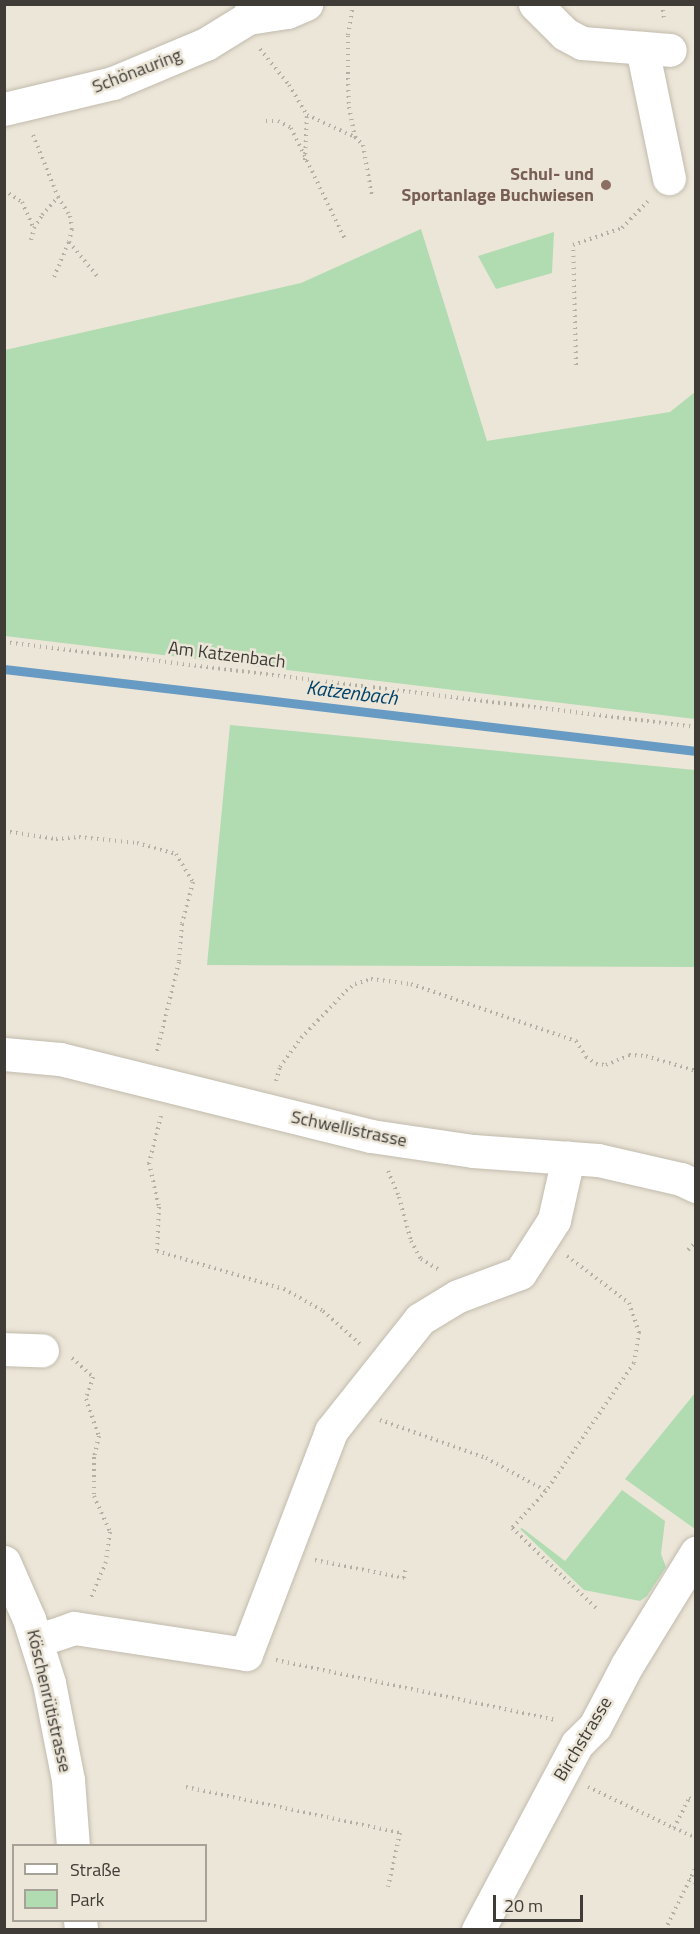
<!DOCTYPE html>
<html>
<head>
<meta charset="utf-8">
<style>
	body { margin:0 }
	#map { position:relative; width:700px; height:1934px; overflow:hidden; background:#ece6d8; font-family:"Titillium Web",sans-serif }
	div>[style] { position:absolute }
	.green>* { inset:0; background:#b1dbb1 }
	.stream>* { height:9px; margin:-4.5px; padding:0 4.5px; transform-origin:4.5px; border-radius:4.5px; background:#679bc3 }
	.path>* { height:4px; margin-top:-2px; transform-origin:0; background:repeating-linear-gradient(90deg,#b4afa4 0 1.5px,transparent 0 6px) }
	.roads { filter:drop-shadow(0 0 2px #c1bbae) drop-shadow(0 0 2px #c1bbae) }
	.minor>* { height:33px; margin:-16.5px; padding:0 16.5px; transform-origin:16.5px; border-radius:16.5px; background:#fff }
	.dots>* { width:16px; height:16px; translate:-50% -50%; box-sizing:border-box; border:3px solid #ece6d8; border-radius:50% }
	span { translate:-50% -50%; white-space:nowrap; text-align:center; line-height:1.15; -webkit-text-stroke:5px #ece6d8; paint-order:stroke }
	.street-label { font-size:18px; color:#3f3c37 }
	.education-label { font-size:18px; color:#785e54; font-weight:700 }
	.right { translate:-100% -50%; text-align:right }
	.water-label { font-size:20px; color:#004269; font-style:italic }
	.frame { position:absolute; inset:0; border:6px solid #3f3c37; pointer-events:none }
	.legend { position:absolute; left:12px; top:1844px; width:195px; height:78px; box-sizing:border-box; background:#ece6d8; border:2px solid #a7a298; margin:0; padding:8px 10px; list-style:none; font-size:18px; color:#3f3c37 }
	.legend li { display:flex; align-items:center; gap:12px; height:30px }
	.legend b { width:30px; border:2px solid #a7a298 }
	.scale { position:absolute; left:493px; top:1895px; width:90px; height:27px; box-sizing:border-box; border:3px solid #3f3c37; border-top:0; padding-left:8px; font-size:18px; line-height:21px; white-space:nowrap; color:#3f3c37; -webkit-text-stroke:4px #ece6d8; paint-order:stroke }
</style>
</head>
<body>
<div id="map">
	<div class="green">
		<div style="clip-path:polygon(421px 229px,487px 441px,670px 412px,695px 392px,695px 719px,5px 636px,5px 350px,301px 283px)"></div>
		<div style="clip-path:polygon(554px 232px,552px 273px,496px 289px,478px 256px)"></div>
		<div style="clip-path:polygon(230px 725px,695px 770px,695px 967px,207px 965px)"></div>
		<div style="clip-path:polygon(695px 1393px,696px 1528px,695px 1529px,625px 1479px)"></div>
		<div style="clip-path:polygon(622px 1490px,665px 1521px,661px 1554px,666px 1567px,647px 1596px,640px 1601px,584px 1590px,520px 1529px,522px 1528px,565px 1561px)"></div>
	</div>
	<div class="stream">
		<div style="left:4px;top:669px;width:697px;rotate:6.76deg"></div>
	</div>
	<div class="path">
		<div style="left:353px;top:4px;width:32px;rotate:99deg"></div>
		<div style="left:348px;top:36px;width:42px;rotate:90deg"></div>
		<div style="left:348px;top:78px;width:29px;rotate:88deg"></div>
		<div style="left:349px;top:107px;width:31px;rotate:79deg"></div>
		<div style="left:662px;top:4px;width:14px;rotate:82deg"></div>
		<div style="left:260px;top:49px;width:46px;rotate:51.1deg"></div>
		<div style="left:289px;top:85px;width:35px;rotate:59deg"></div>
		<div style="left:307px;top:115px;width:53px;rotate:24.6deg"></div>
		<div style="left:355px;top:137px;width:11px;rotate:45deg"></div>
		<div style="left:363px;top:145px;width:52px;rotate:80deg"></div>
		<div style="left:266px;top:121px;width:12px"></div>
		<div style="left:278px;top:121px;width:15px;rotate:28deg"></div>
		<div style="left:291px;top:128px;width:123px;rotate:64.1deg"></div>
		<div style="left:33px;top:135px;width:67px;rotate:68deg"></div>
		<div style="left:58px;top:197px;width:22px;rotate:58deg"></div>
		<div style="left:70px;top:216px;width:13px;rotate:81deg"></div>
		<div style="left:72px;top:229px;width:13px;rotate:103deg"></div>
		<div style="left:69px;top:242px;width:45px;rotate:50.4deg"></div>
		<div style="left:305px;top:160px;width:45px;rotate:-87.5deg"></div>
		<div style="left:4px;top:190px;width:22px;rotate:34deg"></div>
		<div style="left:22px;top:202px;width:27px;rotate:66deg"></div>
		<div style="left:31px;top:240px;width:12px;rotate:-76deg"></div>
		<div style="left:34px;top:228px;width:15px;rotate:-58deg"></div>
		<div style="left:42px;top:215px;width:24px;rotate:-48deg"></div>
		<div style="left:54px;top:277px;width:38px;rotate:-67deg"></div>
		<div style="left:576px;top:365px;width:120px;rotate:-91.4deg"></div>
		<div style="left:573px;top:245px;width:52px;rotate:-19.1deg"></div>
		<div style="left:622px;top:228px;width:37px;rotate:-46deg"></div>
		<div style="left:4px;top:642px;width:697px;rotate:7deg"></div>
		<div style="left:4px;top:831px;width:53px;rotate:8.7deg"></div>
		<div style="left:56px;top:839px;width:23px;rotate:-5deg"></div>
		<div style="left:79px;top:837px;width:58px;rotate:5.9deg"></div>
		<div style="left:137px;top:843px;width:41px;rotate:15.8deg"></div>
		<div style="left:176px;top:854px;width:33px;rotate:59deg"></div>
		<div style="left:193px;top:882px;width:43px;rotate:104.7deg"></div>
		<div style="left:182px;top:924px;width:38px;rotate:95deg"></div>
		<div style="left:179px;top:962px;width:92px;rotate:103.9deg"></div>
		<div style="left:276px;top:1081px;width:15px;rotate:-74deg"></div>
		<div style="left:280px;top:1067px;width:36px;rotate:-54deg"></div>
		<div style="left:301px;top:1038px;width:65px;rotate:-46.2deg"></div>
		<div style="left:346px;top:991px;width:11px;rotate:-38deg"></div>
		<div style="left:355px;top:984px;width:17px;rotate:-17deg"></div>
		<div style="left:371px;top:979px;width:40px;rotate:7.1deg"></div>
		<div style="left:411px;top:984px;width:175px;rotate:19.1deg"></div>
		<div style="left:576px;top:1041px;width:19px;rotate:58deg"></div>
		<div style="left:586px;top:1057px;width:12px;rotate:35deg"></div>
		<div style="left:596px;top:1064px;width:10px;rotate:6deg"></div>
		<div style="left:606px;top:1065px;width:25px;rotate:-23deg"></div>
		<div style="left:629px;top:1055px;width:17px;rotate:3deg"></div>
		<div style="left:646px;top:1056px;width:52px;rotate:16.7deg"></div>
		<div style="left:161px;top:1116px;width:49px;rotate:104.3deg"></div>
		<div style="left:149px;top:1163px;width:45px;rotate:77.2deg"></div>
		<div style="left:159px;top:1207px;width:44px;rotate:92.6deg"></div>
		<div style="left:157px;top:1251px;width:133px;rotate:16.7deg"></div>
		<div style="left:284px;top:1289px;width:45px;rotate:29.4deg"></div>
		<div style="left:323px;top:1311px;width:50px;rotate:41.7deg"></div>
		<div style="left:388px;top:1171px;width:28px;rotate:67deg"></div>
		<div style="left:399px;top:1197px;width:46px;rotate:74.7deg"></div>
		<div style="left:411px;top:1241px;width:21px;rotate:61deg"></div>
		<div style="left:421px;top:1259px;width:21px;rotate:31deg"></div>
		<div style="left:688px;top:1250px;width:11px;rotate:-45deg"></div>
		<div style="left:567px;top:1256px;width:78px;rotate:37.2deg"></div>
		<div style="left:629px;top:1303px;width:31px;rotate:71deg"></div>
		<div style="left:639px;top:1332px;width:31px;rotate:99deg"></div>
		<div style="left:634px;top:1363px;width:155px;rotate:124.5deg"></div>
		<div style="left:546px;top:1491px;width:50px;rotate:132.6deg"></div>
		<div style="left:512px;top:1528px;width:116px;rotate:43.6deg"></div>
		<div style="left:72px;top:1358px;width:28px;rotate:42deg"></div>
		<div style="left:93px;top:1377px;width:23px;rotate:108deg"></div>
		<div style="left:86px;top:1399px;width:39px;rotate:71deg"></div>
		<div style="left:99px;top:1436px;width:22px;rotate:103deg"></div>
		<div style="left:94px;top:1457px;width:39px;rotate:90deg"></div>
		<div style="left:94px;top:1496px;width:39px;rotate:66deg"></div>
		<div style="left:110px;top:1532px;width:30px;rotate:98deg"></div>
		<div style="left:106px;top:1562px;width:41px;rotate:112.8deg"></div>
		<div style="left:380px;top:1420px;width:113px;rotate:19.7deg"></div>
		<div style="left:486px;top:1458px;width:68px;rotate:28.8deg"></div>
		<div style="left:315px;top:1560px;width:91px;rotate:11.4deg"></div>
		<div style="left:404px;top:1578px;width:11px;rotate:-80deg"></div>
		<div style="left:276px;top:1660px;width:286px;rotate:12.1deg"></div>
		<div style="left:186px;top:1787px;width:219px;rotate:12.1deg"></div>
		<div style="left:400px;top:1833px;width:55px;rotate:102.5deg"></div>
		<div style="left:588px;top:1787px;width:95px;rotate:25.5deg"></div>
		<div style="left:674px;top:1828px;width:34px;rotate:-63deg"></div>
		<div style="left:689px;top:1798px;width:8px;rotate:23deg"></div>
		<div style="left:674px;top:1828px;width:24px;rotate:24deg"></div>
		<div style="left:689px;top:1879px;width:8px;rotate:30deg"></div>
		<div style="left:665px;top:1930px;width:70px;rotate:-63.8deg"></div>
	</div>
	<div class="roads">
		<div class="minor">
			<div style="left:535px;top:4px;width:42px;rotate:45deg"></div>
			<div style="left:565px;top:34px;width:19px;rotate:28deg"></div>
			<div style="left:582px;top:43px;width:88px;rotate:4.5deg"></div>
			<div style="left:248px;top:18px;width:39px;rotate:-9deg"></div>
			<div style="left:287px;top:12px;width:21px;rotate:-23deg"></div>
			<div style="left:642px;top:48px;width:133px;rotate:78.3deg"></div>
			<div style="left:4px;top:109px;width:112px;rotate:-13.4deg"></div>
			<div style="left:113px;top:83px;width:101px;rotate:-22.8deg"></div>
			<div style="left:206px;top:44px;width:49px;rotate:-31.8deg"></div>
			<div style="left:248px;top:18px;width:15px;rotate:-70deg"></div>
			<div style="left:4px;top:1054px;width:56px;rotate:5.1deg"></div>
			<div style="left:60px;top:1059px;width:320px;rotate:13.9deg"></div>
			<div style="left:371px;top:1136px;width:103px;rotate:8.4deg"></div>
			<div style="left:473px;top:1151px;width:125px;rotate:4.1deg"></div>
			<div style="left:598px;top:1160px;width:85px;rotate:12.9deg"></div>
			<div style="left:681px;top:1179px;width:17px;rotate:25deg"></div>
			<div style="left:4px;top:1349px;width:38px;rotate:2deg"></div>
			<div style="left:4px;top:1562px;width:62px;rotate:66.3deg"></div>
			<div style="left:29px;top:1619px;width:67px;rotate:72.6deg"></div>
			<div style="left:49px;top:1683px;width:99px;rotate:78.9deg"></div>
			<div style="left:68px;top:1780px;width:66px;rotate:85.7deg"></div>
			<div style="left:36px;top:1641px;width:40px;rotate:-18.9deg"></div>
			<div style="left:74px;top:1628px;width:174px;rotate:8.6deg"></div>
			<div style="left:246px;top:1654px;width:239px;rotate:-69.1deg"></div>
			<div style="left:331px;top:1431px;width:143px;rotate:-51.5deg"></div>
			<div style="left:420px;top:1319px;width:44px;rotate:-31.2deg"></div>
			<div style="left:458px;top:1296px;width:66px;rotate:-20.4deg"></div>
			<div style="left:520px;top:1273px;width:63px;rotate:-57.3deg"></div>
			<div style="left:554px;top:1220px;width:64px;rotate:-77.3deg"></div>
			<div style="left:80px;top:1920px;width:10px;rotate:84deg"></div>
			<div style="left:478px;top:1930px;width:211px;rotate:-62deg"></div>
			<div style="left:577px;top:1744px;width:25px;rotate:-45deg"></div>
			<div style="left:595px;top:1726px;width:69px;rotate:-62.3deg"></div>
			<div style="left:627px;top:1665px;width:132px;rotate:-58.4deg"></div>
		</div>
	</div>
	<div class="dots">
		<div style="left:606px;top:185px;background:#8d6e63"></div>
	</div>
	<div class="street-label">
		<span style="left:137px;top:71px;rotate:-21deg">Schönauring</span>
		<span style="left:227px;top:655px;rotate:7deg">Am Katzenbach</span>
		<span style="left:349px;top:1129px;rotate:12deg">Schwellistrasse</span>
		<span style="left:49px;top:1701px;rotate:77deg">Köschenrütistrasse</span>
		<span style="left:583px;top:1739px;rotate:-59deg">Birchstrasse</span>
	</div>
	<div class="education-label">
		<span class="right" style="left:594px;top:185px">Schul- und<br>Sportanlage Buchwiesen</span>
	</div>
	<div class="water-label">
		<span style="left:352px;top:692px;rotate:7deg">Katzenbach</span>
	</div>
	<div class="frame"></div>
	<ul class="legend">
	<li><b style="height:8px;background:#fff"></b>Straße</li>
	<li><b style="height:16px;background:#b1dbb1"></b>Park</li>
	</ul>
	<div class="scale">20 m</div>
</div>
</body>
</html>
